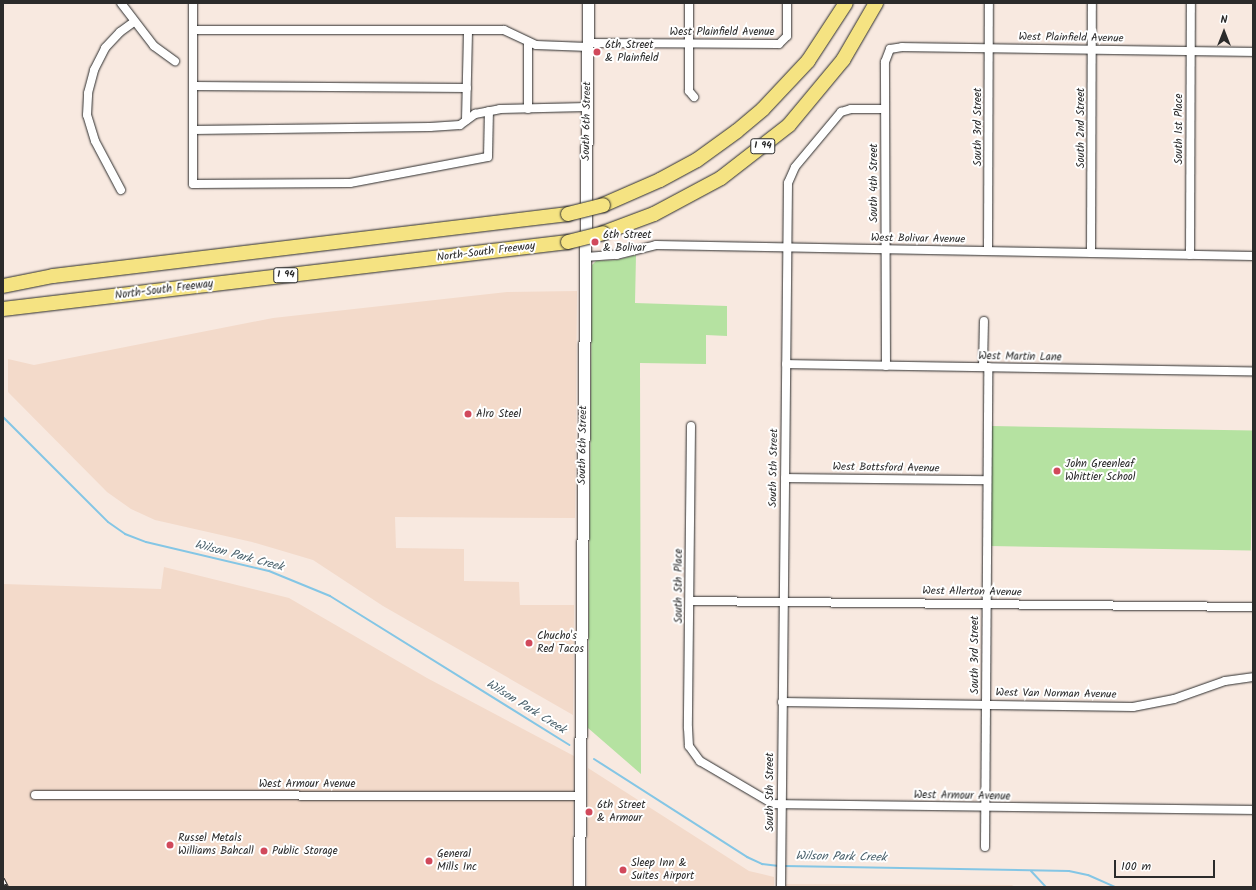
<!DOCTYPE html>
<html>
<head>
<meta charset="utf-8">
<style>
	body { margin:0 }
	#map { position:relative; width:1256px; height:890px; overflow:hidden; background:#f8e9e0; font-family:Kalam,sans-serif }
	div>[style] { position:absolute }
	.built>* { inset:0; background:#f3daca }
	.green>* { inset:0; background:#b5e2a1; transform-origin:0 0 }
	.stream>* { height:2px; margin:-1px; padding:0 1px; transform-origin:1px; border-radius:1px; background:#84c6e5 }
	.roads { filter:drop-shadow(0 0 1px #2b2b2b) drop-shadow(0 0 1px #2b2b2b) }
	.street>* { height:8px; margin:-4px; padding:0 4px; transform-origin:4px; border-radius:4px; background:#fff }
	.secondary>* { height:11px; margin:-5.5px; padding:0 5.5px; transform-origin:5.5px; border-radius:5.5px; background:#fff }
	.highway>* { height:14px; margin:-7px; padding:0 7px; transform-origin:7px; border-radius:7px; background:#f5e382 }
	.rail>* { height:3.5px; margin-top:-1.75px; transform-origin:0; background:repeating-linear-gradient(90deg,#fff 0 6px,#2b2b2b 0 12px); box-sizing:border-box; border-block:1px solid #2b2b2b }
	.bridges { filter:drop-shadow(0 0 1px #2b2b2b) drop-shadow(0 0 1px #2b2b2b) }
	.highway-bridge>* { height:14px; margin:-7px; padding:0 7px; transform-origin:7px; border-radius:7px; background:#f5e382 }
	.dots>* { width:11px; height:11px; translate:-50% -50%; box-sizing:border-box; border:2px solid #fff; border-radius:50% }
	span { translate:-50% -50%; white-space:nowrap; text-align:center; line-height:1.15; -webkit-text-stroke:4px #fff; paint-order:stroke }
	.shield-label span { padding:1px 3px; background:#fff; border:1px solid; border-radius:3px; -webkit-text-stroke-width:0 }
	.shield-label { font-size:10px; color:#2b2b2b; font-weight:700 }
	.street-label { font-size:11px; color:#2b2b2b }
	.poi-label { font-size:11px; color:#2b2b2b }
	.left { translate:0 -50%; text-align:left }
	.water-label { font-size:12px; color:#4a616c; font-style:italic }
	.frame { position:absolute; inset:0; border:4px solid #2b2b2b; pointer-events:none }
	.north { position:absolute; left:1204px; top:12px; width:40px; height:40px; -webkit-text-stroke:3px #fff; paint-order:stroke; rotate:0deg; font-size:11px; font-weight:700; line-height:16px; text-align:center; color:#2b2b2b }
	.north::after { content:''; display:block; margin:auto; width:14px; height:18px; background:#2b2b2b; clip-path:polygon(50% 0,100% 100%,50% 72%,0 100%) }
	.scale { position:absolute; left:1114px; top:860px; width:101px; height:18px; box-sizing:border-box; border:2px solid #2b2b2b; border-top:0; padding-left:5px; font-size:12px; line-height:14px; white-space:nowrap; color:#2b2b2b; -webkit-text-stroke:3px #fff; paint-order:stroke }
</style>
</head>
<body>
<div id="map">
	<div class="built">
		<div style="clip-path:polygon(577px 291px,575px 518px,395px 517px,396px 548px,464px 549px,464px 581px,519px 582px,520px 605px,574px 605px,573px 715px,383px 606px,313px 560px,252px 542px,155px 520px,131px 509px,107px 492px,8px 392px,8px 359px,34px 365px,273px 318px,507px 292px)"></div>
		<div style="clip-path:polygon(164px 567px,289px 598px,427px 678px,574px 756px,572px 887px,3px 887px,3px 584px,161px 589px)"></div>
		<div style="clip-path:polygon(588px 768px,749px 871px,774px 877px,774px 887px,587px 887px)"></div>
		<div style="clip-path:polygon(786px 884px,1012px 885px,1015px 887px,786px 887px)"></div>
	</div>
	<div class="green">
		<div style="clip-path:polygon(636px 255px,635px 303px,727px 306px,727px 336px,706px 335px,706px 364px,640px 363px,641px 774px,588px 728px,592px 265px,596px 261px,617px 260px)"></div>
		<div style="left:992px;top:426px;width:261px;height:120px;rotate:1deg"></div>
	</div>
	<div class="stream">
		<div style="left:3px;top:417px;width:148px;rotate:45deg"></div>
		<div style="left:108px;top:522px;width:21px;rotate:35deg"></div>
		<div style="left:125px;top:534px;width:22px;rotate:21deg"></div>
		<div style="left:146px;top:542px;width:126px;rotate:13.3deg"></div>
		<div style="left:269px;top:571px;width:66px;rotate:22.3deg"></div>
		<div style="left:330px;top:596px;width:282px;rotate:31.9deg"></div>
		<div style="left:594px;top:759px;width:182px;rotate:32.6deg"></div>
		<div style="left:747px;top:857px;width:17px;rotate:25deg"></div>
		<div style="left:762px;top:864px;width:17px;rotate:7deg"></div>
		<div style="left:784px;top:866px;width:285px;rotate:1deg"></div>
		<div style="left:1069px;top:871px;width:19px;rotate:12deg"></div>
		<div style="left:1088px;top:875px;width:30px;rotate:24deg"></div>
		<div style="left:1031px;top:871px;width:22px;rotate:47deg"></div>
	</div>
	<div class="roads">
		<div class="street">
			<div style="left:121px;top:3px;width:54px;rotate:52.5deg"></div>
			<div style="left:154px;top:46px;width:26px;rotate:36deg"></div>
			<div style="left:193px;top:3px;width:181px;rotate:90deg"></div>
			<div style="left:193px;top:184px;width:157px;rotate:-0.4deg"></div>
			<div style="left:350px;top:183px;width:140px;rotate:-10.7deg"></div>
			<div style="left:488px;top:157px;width:46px;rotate:-88.8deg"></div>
			<div style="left:689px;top:3px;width:88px;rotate:90deg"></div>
			<div style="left:689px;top:91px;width:8px;rotate:50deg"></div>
			<div style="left:193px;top:30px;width:311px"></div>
			<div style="left:504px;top:30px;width:35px;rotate:25deg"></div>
			<div style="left:536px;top:45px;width:52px;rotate:2.2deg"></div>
			<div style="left:588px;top:43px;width:191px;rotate:0.3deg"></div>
			<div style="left:779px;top:44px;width:11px;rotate:-45deg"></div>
			<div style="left:787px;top:36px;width:33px;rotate:-90deg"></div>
			<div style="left:193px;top:86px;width:274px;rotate:0.4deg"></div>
			<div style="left:528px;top:109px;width:67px;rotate:-90deg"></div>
			<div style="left:466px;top:120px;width:90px;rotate:-88.7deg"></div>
			<div style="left:193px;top:130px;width:237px;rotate:-0.7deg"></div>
			<div style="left:430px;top:127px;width:30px;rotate:-4deg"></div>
			<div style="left:460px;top:125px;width:19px;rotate:-36deg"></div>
			<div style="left:475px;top:114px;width:25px;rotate:-11deg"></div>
			<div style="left:500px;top:109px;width:87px;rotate:-1.3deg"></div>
			<div style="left:121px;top:190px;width:55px;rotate:-118deg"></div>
			<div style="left:95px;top:141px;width:27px;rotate:-107deg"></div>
			<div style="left:87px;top:115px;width:22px;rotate:-87deg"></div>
			<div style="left:88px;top:93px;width:24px;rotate:-75deg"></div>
			<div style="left:94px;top:70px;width:25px;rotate:-63deg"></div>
			<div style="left:105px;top:48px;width:22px;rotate:-47deg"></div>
			<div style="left:120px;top:32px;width:17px;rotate:-36deg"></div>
			<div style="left:988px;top:251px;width:248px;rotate:-89.8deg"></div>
			<div style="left:1091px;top:253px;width:250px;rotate:-89.8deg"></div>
			<div style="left:1190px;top:255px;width:252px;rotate:-89.8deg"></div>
			<div style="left:585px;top:257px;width:32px;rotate:-4deg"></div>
			<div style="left:617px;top:255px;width:40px;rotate:-14.4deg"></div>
			<div style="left:656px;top:245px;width:597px;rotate:1.06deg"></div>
			<div style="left:786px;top:364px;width:467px;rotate:0.9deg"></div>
			<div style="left:886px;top:366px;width:304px;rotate:-90.2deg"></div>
			<div style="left:885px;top:62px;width:14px;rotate:-69deg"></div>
			<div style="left:890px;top:49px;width:12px;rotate:-9deg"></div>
			<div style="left:902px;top:47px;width:351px;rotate:0.8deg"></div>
			<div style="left:983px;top:367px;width:46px;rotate:-88.8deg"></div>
			<div style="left:691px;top:426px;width:302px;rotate:90.6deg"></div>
			<div style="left:688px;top:728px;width:18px;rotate:87deg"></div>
			<div style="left:689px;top:746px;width:19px;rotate:54deg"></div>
			<div style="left:700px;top:761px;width:85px;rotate:30.5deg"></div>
			<div style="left:773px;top:804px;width:480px;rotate:0.7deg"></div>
			<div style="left:785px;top:478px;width:202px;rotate:0.6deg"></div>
			<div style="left:690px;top:601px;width:563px;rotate:0.61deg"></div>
			<div style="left:782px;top:702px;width:351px;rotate:0.8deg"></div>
			<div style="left:1133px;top:707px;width:42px;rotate:-11deg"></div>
			<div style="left:1174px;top:699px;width:54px;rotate:-19.4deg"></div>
			<div style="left:1225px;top:681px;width:28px;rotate:-8deg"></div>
			<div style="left:35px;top:795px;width:544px;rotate:0.11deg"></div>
			<div style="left:985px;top:847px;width:480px;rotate:-89.6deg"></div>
			<div style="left:781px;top:887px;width:704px;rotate:-89.43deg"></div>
			<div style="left:788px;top:183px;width:17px;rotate:-66deg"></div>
			<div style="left:795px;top:167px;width:72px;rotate:-50.1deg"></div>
			<div style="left:841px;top:112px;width:10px;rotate:-17deg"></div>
			<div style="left:851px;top:109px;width:34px"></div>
		</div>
		<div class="secondary">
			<div style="left:579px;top:887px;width:884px;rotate:-89.42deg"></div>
		</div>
		<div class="highway">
			<div style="left:603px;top:205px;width:62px;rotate:-23.7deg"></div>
			<div style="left:660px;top:180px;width:42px;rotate:-28.4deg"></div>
			<div style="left:697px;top:160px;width:49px;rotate:-35.9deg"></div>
			<div style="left:737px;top:131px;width:34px;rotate:-40deg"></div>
			<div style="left:763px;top:109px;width:66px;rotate:-46.8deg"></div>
			<div style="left:808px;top:61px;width:69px;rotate:-56.8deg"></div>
			<div style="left:603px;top:233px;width:54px;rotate:-20.4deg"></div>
			<div style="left:654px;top:214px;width:76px;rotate:-28.2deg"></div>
			<div style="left:721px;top:178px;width:86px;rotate:-37.9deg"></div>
			<div style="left:789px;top:125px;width:85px;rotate:-50.3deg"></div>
			<div style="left:843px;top:60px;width:66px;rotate:-59.9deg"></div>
			<div style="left:3px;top:286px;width:51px;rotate:-11.3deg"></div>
			<div style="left:53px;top:276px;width:519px;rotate:-6.86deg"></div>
			<div style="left:3px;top:309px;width:569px;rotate:-6.76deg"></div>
		</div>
	</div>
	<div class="rail">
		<div style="left:3px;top:879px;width:9px;rotate:63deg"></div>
	</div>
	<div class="bridges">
		<div class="highway-bridge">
			<div style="left:568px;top:214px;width:36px;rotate:-14deg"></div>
			<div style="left:568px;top:242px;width:36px;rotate:-14deg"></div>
		</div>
	</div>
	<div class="dots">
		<div style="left:597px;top:52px;background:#d1495b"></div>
		<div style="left:595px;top:242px;background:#d1495b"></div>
		<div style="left:468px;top:414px;background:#d1495b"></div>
		<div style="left:1057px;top:471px;background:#d1495b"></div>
		<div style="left:529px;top:643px;background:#d1495b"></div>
		<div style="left:589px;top:812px;background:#d1495b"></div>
		<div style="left:170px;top:845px;background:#d1495b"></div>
		<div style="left:264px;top:851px;background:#d1495b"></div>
		<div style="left:429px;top:861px;background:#d1495b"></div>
		<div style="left:623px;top:870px;background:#d1495b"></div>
	</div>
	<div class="shield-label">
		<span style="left:763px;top:146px">I 94</span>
		<span style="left:286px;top:275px">I 94</span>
	</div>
	<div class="street-label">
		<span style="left:722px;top:32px">West Plainfield Avenue</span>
		<span style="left:1071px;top:38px;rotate:1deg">West Plainfield Avenue</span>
		<span style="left:587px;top:121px;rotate:-89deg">South 6th Street</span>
		<span style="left:978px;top:127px;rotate:-90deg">South 3rd Street</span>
		<span style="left:1081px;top:128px;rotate:-90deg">South 2nd Street</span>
		<span style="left:1179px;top:129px;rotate:-90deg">South 1st Place</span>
		<span style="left:874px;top:183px;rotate:-90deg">South 4th Street</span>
		<span style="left:918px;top:239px;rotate:1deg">West Bolivar Avenue</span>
		<span style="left:486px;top:252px;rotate:-7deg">North-South Freeway</span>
		<span style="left:164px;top:290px;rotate:-7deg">North-South Freeway</span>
		<span style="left:1020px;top:357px;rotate:1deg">West Martin Lane</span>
		<span style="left:583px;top:445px;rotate:-89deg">South 6th Street</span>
		<span style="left:774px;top:468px;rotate:-89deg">South 5th Street</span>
		<span style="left:886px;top:468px;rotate:1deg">West Bottsford Avenue</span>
		<span style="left:679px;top:586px;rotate:-90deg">South 5th Place</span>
		<span style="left:972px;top:592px;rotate:1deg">West Allerton Avenue</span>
		<span style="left:975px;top:655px;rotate:-90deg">South 3rd Street</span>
		<span style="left:1056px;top:694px;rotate:1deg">West Van Norman Avenue</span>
		<span style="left:307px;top:784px">West Armour Avenue</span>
		<span style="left:770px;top:792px;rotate:-90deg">South 5th Street</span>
		<span style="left:962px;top:796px;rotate:1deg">West Armour Avenue</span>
	</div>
	<div class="poi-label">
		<span class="left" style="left:605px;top:52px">6th Street<br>&amp; Plainfield</span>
		<span class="left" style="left:603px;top:242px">6th Street<br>&amp; Bolivar</span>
		<span class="left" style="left:476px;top:414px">Alro Steel</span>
		<span class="left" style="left:1065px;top:471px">John Greenleaf<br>Whittier School</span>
		<span class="left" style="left:537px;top:643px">Chucho's<br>Red Tacos</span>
		<span class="left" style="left:597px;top:812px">6th Street<br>&amp; Armour</span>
		<span class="left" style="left:178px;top:845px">Russel Metals<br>Williams Bahcall</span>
		<span class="left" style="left:272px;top:851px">Public Storage</span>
		<span class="left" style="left:437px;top:861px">General<br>Mills Inc</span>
		<span class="left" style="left:631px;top:870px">Sleep Inn &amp;<br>Suites Airport</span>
	</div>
	<div class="water-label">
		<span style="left:239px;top:556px;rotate:15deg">Wilson Park Creek</span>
		<span style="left:526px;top:707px;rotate:32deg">Wilson Park Creek</span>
		<span style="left:841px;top:857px;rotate:1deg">Wilson Park Creek</span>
	</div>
	<div class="frame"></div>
	<div class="north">N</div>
	<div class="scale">100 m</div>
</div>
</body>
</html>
